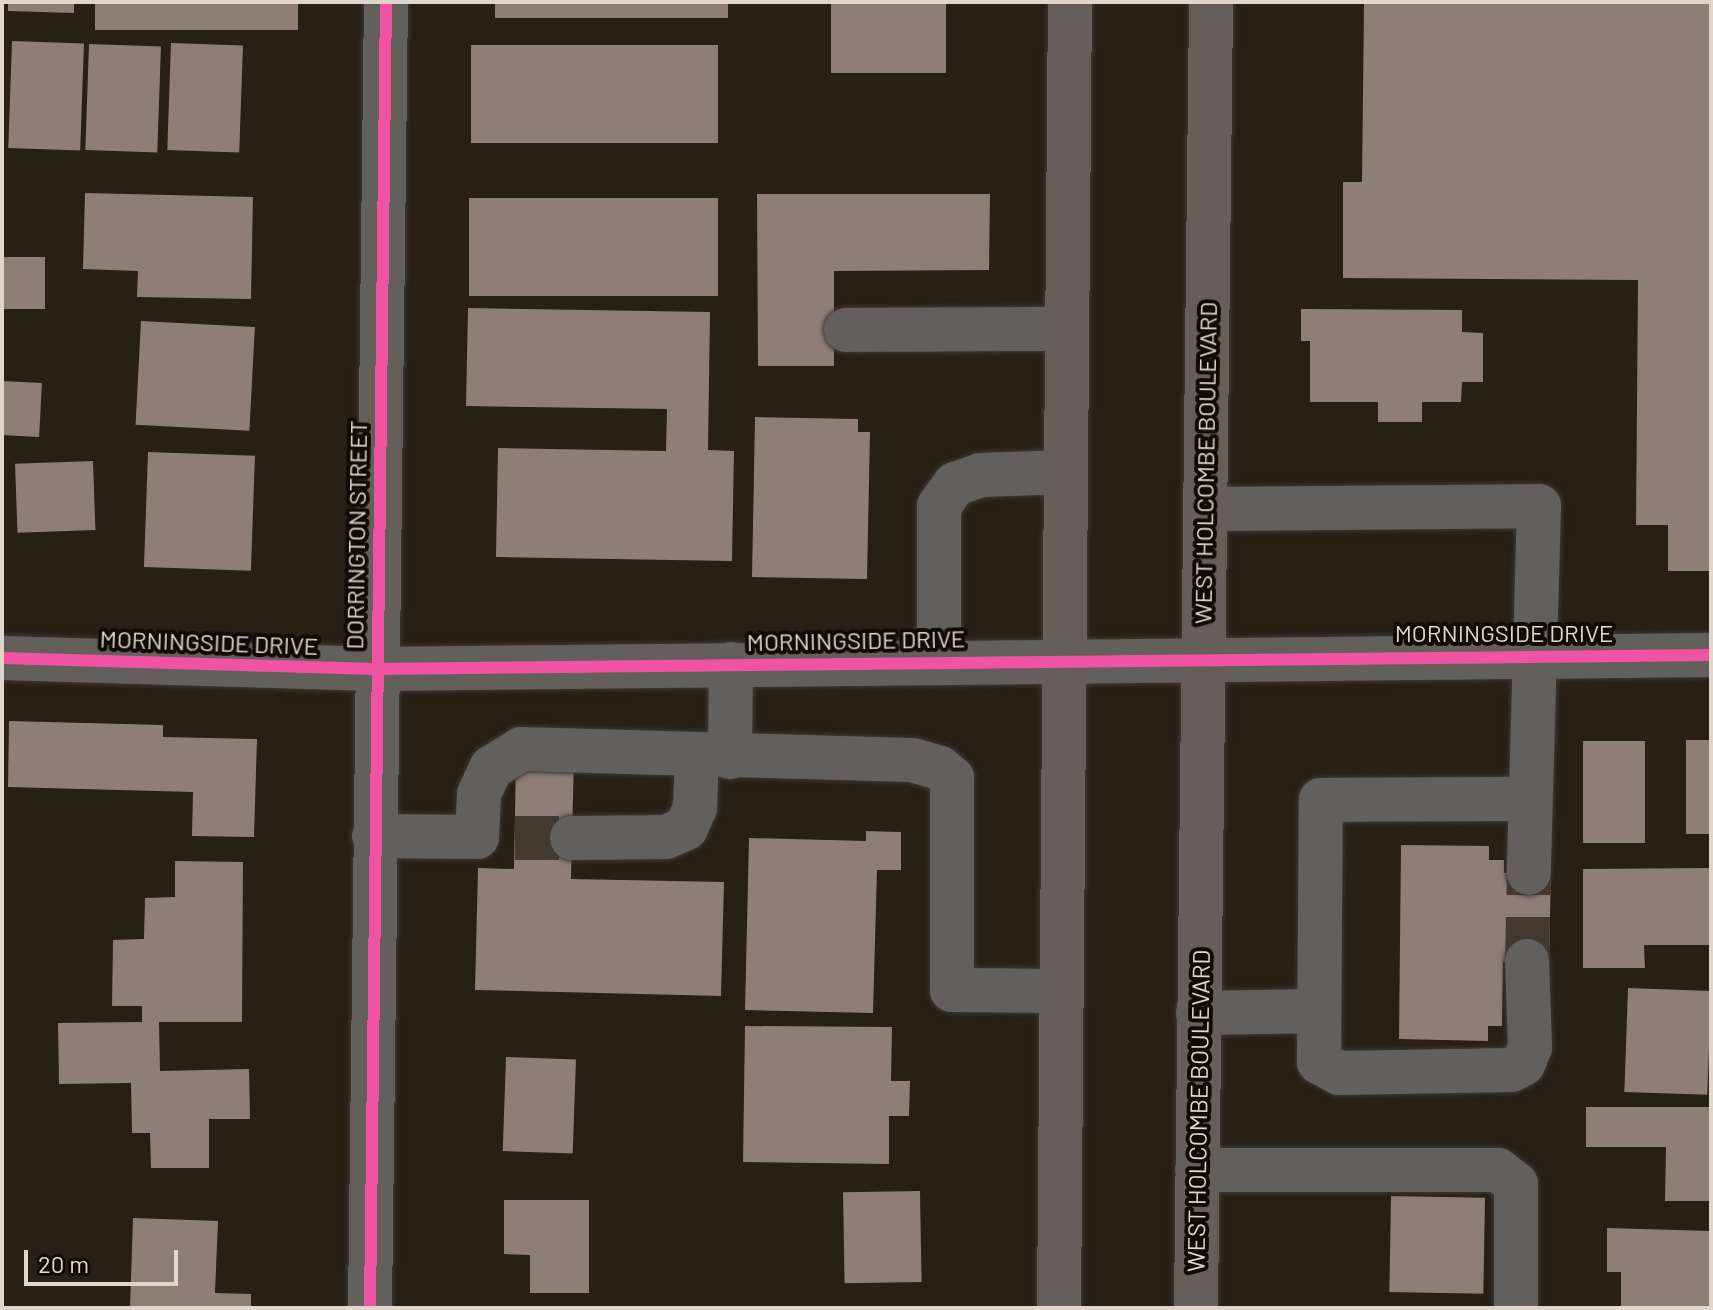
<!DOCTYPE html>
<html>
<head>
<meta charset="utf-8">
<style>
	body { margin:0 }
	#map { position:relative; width:1713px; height:1310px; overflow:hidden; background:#281f15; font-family:Barlow,sans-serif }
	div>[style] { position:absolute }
	.building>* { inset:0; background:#8d7e77; transform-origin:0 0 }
	.minor-tunnel>* { height:44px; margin-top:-22px; transform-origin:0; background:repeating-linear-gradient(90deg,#443a30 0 44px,transparent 0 66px) }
	.roads { filter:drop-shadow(0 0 2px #403930) drop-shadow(0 0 2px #403930) }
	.minor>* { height:44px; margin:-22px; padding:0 22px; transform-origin:22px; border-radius:22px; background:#63605c }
	.major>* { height:44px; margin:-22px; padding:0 22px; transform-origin:22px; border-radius:22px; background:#646059 }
	.cycleway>* { height:12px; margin:-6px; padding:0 6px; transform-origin:6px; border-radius:6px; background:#f153a3 }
	span { translate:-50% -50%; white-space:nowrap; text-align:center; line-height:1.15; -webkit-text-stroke:8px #120b05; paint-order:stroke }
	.street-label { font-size:24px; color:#e1d6cb }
	.frame { position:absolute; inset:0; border:4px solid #e1d6cb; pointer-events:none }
	.scale { position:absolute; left:24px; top:1250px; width:154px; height:36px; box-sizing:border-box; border:4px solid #e1d6cb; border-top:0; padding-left:10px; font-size:24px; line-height:28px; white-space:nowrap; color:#e1d6cb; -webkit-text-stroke:6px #120b05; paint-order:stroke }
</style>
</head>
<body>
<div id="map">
	<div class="building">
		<div style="clip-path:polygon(8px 2px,74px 2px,74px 13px,8px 11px)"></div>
		<div style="left:95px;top:2px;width:203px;height:28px"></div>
		<div style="left:495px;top:2px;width:233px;height:16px"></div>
		<div style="left:831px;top:2px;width:115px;height:71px"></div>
		<div style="clip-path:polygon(1364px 2px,1711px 2px,1711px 571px,1668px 571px,1668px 525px,1636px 525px,1638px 280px,1343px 278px,1343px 182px,1362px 182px)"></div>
		<div style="left:12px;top:41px;width:72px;height:107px;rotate:2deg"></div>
		<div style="left:171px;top:43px;width:72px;height:107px;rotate:2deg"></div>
		<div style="left:89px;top:44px;width:72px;height:106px;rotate:2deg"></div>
		<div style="left:471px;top:45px;width:247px;height:98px"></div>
		<div style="clip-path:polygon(85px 193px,253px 197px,251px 299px,137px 297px,138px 271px,83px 269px)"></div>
		<div style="clip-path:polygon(757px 194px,990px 194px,989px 270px,834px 271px,834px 366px,758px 366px)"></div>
		<div style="left:469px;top:198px;width:249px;height:98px"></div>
		<div style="left:2px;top:257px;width:43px;height:52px"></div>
		<div style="clip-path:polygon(468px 308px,710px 312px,708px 450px,734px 451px,732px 561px,496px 557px,498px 448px,666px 451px,667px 409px,466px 406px)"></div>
		<div style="clip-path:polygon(1301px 309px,1462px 310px,1462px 332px,1483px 333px,1483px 382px,1462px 382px,1461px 402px,1422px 402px,1422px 422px,1378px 422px,1378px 402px,1310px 402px,1310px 341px,1301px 341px)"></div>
		<div style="left:141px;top:321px;width:114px;height:104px;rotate:3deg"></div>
		<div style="left:2px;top:381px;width:40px;height:54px;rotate:3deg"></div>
		<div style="clip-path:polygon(755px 417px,858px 419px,858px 432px,870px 432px,867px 579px,752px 577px)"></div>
		<div style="left:148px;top:452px;width:107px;height:115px;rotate:2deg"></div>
		<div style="left:93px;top:461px;width:69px;height:78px;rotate:88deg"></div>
		<div style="clip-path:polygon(9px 721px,163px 725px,163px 737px,257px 739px,254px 837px,192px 836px,193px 792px,8px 787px)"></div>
		<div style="left:1686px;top:740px;width:25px;height:94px"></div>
		<div style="left:1583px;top:741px;width:62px;height:102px"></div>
		<div style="clip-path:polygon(516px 757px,574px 758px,571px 879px,724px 882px,721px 996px,475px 990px,478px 868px,514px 869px)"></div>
		<div style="clip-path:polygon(866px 831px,901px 832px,901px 870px,877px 870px,873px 1013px,745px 1010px,749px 838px,866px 841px)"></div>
		<div style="clip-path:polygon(1401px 845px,1489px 846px,1489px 860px,1504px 860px,1504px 873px,1551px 873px,1549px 962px,1503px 962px,1502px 1026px,1488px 1026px,1488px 1041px,1399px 1039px)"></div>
		<div style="clip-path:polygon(175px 861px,243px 862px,242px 1022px,159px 1022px,160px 1071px,249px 1069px,250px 1119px,209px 1119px,209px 1168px,151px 1168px,150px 1133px,132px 1133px,131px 1083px,59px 1084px,58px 1023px,142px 1022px,142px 1006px,112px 1006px,113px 940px,144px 939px,145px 898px,175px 897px)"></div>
		<div style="clip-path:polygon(1711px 868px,1711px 945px,1644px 945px,1645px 968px,1583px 968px,1583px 869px)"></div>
		<div style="left:1628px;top:988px;width:83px;height:104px;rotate:2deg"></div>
		<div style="clip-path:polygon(745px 1026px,892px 1027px,891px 1081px,910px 1081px,909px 1116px,889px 1116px,889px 1164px,743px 1162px)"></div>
		<div style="left:506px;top:1057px;width:70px;height:94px;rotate:2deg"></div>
		<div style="clip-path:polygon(1586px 1107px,1711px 1107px,1711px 1201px,1665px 1201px,1666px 1147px,1586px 1147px)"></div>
		<div style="left:920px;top:1191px;width:91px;height:77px;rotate:89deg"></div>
		<div style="left:1391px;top:1196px;width:94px;height:96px;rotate:1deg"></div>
		<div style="clip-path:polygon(504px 1200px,589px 1200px,589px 1293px,530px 1293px,530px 1255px,504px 1254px)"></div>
		<div style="clip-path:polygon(133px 1218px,218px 1221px,215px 1293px,251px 1294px,251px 1308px,130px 1308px)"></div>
		<div style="clip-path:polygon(1607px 1228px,1711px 1231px,1711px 1308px,1621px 1308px,1621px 1272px,1607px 1272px)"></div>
	</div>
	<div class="minor-tunnel">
		<div style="left:515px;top:838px;width:57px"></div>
		<div style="left:1527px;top:961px;width:88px;rotate:-88.7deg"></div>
	</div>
	<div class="roads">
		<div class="minor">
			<div style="left:846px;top:330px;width:221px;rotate:-0.3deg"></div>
			<div style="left:1205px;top:509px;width:334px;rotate:-0.5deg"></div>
			<div style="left:1539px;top:506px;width:367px;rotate:91.6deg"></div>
			<div style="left:2px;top:658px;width:374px;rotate:1.7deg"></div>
			<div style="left:376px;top:669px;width:1335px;rotate:-0.6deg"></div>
			<div style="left:939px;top:660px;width:154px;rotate:-90deg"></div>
			<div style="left:939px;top:506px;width:27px;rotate:-54deg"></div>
			<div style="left:955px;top:484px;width:28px;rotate:-19deg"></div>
			<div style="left:981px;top:475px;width:85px;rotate:-2deg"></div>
			<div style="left:730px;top:757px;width:93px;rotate:-89.4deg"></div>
			<div style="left:374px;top:836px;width:103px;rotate:0.6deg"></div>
			<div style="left:477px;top:837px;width:43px;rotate:-87.3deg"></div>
			<div style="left:479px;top:794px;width:29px;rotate:-65deg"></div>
			<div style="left:491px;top:768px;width:36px;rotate:-32deg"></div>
			<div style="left:521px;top:749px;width:391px;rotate:1.6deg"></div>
			<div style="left:912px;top:760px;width:29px;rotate:16deg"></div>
			<div style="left:940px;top:768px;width:16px;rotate:40deg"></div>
			<div style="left:952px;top:778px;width:212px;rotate:90deg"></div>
			<div style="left:952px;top:990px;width:110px;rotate:0.5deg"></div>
			<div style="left:572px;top:838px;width:94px;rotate:-0.6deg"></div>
			<div style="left:666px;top:837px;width:22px;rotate:-24deg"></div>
			<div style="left:686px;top:828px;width:22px;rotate:-66deg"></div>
			<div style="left:695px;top:808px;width:52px;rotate:-87.8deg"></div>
			<div style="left:1527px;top:961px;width:86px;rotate:88deg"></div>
			<div style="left:1530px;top:1047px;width:18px;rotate:112deg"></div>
			<div style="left:1523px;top:1064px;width:13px;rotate:153deg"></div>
			<div style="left:1511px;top:1070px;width:172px;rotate:179deg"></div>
			<div style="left:1339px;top:1073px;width:23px;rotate:-151deg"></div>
			<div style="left:1319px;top:1062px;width:262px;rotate:-89.6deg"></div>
			<div style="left:1321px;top:800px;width:209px;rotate:-0.3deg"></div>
			<div style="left:1198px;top:1013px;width:121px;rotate:-0.9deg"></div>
			<div style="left:1197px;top:1170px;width:301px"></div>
			<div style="left:1498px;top:1170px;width:23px;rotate:38deg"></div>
			<div style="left:1516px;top:1184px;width:124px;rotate:90deg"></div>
			<div style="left:370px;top:1308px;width:1306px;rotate:-89.3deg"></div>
		</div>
		<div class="major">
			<div style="left:1059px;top:1308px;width:1306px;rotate:-89.52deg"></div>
			<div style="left:1196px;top:1308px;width:1306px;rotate:-89.34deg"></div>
		</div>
	</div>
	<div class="cycleway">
		<div style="left:2px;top:658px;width:374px;rotate:1.7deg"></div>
		<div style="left:376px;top:669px;width:1335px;rotate:-0.6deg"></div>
		<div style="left:370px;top:1308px;width:1306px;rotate:-89.3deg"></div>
	</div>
	<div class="street-label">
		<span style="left:1205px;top:463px;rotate:-89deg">WEST HOLCOMBE BOULEVARD</span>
		<span style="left:356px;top:535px;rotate:-89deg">DORRINGTON STREET</span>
		<span style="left:1504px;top:633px">MORNINGSIDE DRIVE</span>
		<span style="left:856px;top:640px;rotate:-1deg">MORNINGSIDE DRIVE</span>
		<span style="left:209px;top:642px;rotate:2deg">MORNINGSIDE DRIVE</span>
		<span style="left:1198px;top:1111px;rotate:-89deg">WEST HOLCOMBE BOULEVARD</span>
	</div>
	<div class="frame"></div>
	<div class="scale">20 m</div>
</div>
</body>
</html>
